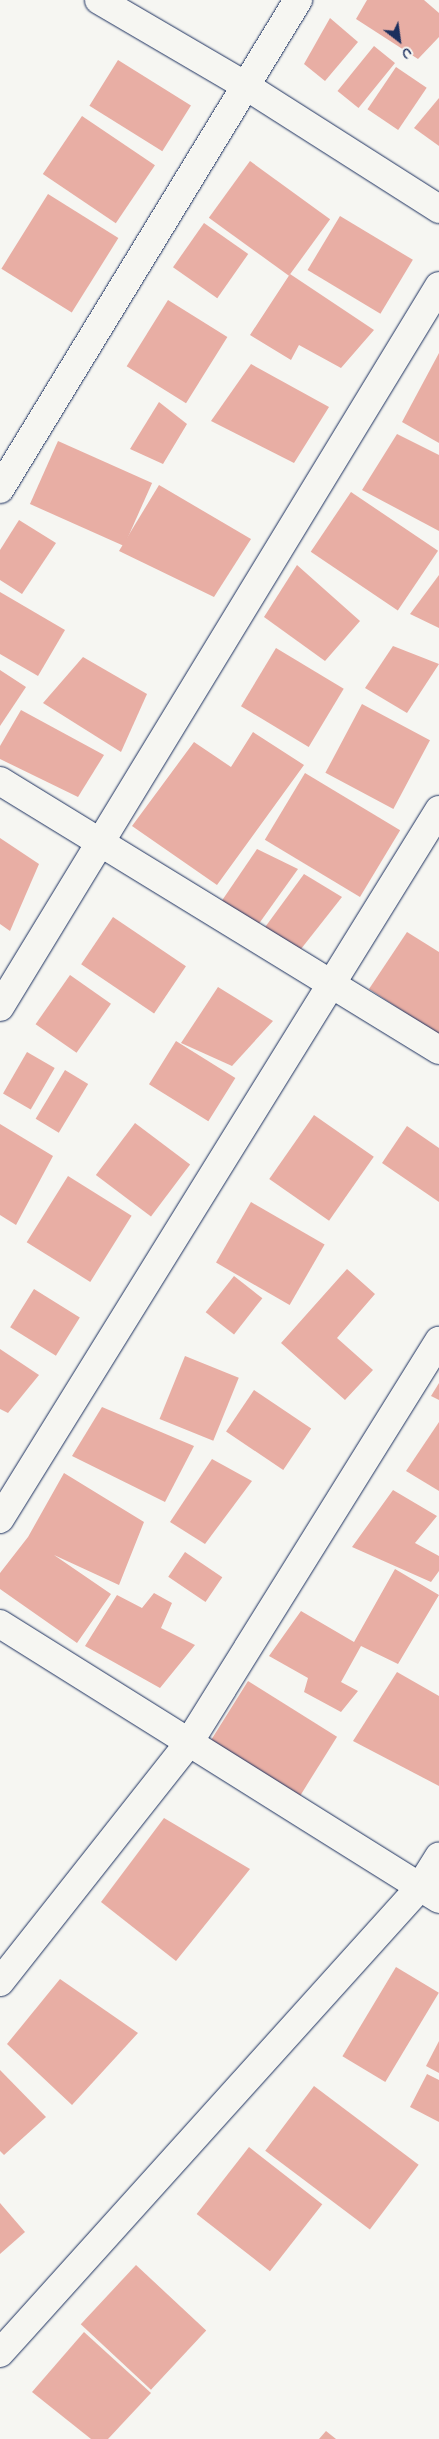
<!DOCTYPE html>
<html>
<head>
<meta charset="utf-8">
<style>
	body { margin:0 }
	#map { position:relative; width:439px; height:2439px; overflow:hidden; background:#f6f6f2; font-family:Mynerve,sans-serif }
	div>[style] { position:absolute }
	.building>* { inset:0; background:#e8aea4; transform-origin:0 0 }
	.roads { filter:drop-shadow(0 0 1px #1b2f5e) drop-shadow(0 0 1px #1b2f5e) }
	.minor>* { height:28px; margin:-14px; padding:0 14px; transform-origin:14px; border-radius:14px; background:#f6f6f2 }
	span { translate:-50% -50%; white-space:nowrap; text-align:center; line-height:1.15; -webkit-text-stroke:4.5px #f6f6f2; paint-order:stroke }
	.north { position:absolute; left:374px; top:15px; width:50px; height:50px; -webkit-text-stroke:4px #f6f6f2; paint-order:stroke; rotate:150deg; font-size:14px; font-weight:700; line-height:20px; text-align:center; color:#1b2f5e }
	.north::after { content:''; display:block; margin:auto; width:18px; height:22px; background:#1b2f5e; clip-path:polygon(50% 0,100% 100%,50% 72%,0 100%) }
</style>
</head>
<body>
<div id="map">
	<div class="building">
		<div style="clip-path:polygon(367px 0,424px 0,439px 13px,439px 37px,418px 59px,356px 19px)"></div>
		<div style="clip-path:polygon(330px 18px,358px 42px,325px 81px,304px 64px)"></div>
		<div style="left:374px;top:46px;width:27px;height:58px;rotate:39deg"></div>
		<div style="left:118px;top:60px;width:86px;height:54px;rotate:32deg"></div>
		<div style="left:396px;top:67px;width:37px;height:51px;rotate:34deg"></div>
		<div style="clip-path:polygon(439px 98px,439px 146px,414px 128px)"></div>
		<div style="left:82px;top:116px;width:88px;height:70px;rotate:34deg"></div>
		<div style="left:250px;top:161px;width:99px;height:70px;rotate:36deg"></div>
		<div style="left:48px;top:194px;width:83px;height:88px;rotate:32deg"></div>
		<div style="left:340px;top:216px;width:85px;height:63px;rotate:31deg"></div>
		<div style="left:204px;top:223px;width:54px;height:54px;rotate:35deg"></div>
		<div style="clip-path:polygon(290px 274px,374px 330px,341px 368px,299px 345px,291px 360px,250px 335px)"></div>
		<div style="left:168px;top:300px;width:70px;height:78px;rotate:32deg"></div>
		<div style="clip-path:polygon(439px 353px,439px 443px,402px 422px)"></div>
		<div style="clip-path:polygon(251px 364px,329px 407px,294px 463px,211px 421px)"></div>
		<div style="clip-path:polygon(159px 402px,187px 424px,163px 464px,130px 449px)"></div>
		<div style="clip-path:polygon(397px 434px,439px 455px,439px 531px,362px 490px)"></div>
		<div style="left:58px;top:441px;width:103px;height:69px;rotate:24deg"></div>
		<div style="clip-path:polygon(159px 485px,251px 539px,214px 597px,119px 551px)"></div>
		<div style="left:351px;top:492px;width:105px;height:72px;rotate:34deg"></div>
		<div style="clip-path:polygon(19px 520px,56px 543px,22px 594px,0 580px,0 550px)"></div>
		<div style="clip-path:polygon(297px 565px,360px 621px,325px 661px,264px 617px)"></div>
		<div style="clip-path:polygon(439px 575px,439px 628px,410px 614px)"></div>
		<div style="clip-path:polygon(0 592px,65px 630px,38px 676px,0 654px)"></div>
		<div style="clip-path:polygon(393px 646px,439px 664px,407px 713px,365px 688px)"></div>
		<div style="left:276px;top:648px;width:79px;height:68px;rotate:31deg"></div>
		<div style="clip-path:polygon(83px 657px,147px 694px,121px 752px,43px 703px)"></div>
		<div style="clip-path:polygon(0 670px,26px 687px,0 726px)"></div>
		<div style="left:362px;top:704px;width:77px;height:78px;rotate:28deg"></div>
		<div style="clip-path:polygon(21px 710px,104px 755px,78px 797px,0 759px,0 746px)"></div>
		<div style="clip-path:polygon(253px 732px,304px 765px,217px 885px,132px 826px,194px 742px,231px 767px)"></div>
		<div style="left:305px;top:773px;width:111px;height:78px;rotate:31deg"></div>
		<div style="clip-path:polygon(0 838px,39px 864px,10px 931px,0 924px)"></div>
		<div style="clip-path:polygon(257px 849px,298px 869px,258px 925px,221px 902px)"></div>
		<div style="clip-path:polygon(304px 874px,342px 897px,301px 949px,263px 930px)"></div>
		<div style="left:113px;top:917px;width:88px;height:57px;rotate:34deg"></div>
		<div style="clip-path:polygon(407px 932px,439px 952px,439px 1035px,369px 989px)"></div>
		<div style="left:70px;top:975px;width:50px;height:60px;rotate:35deg"></div>
		<div style="clip-path:polygon(218px 987px,273px 1021px,232px 1066px,181px 1043px)"></div>
		<div style="left:176px;top:1041px;width:70px;height:51px;rotate:32deg"></div>
		<div style="left:27px;top:1052px;width:32px;height:48px;rotate:30deg"></div>
		<div style="left:65px;top:1070px;width:27px;height:57px;rotate:31deg"></div>
		<div style="left:314px;top:1115px;width:73px;height:78px;rotate:35deg"></div>
		<div style="left:135px;top:1123px;width:69px;height:65px;rotate:37deg"></div>
		<div style="clip-path:polygon(0 1124px,53px 1156px,16px 1225px,0 1215px)"></div>
		<div style="clip-path:polygon(407px 1126px,439px 1148px,439px 1202px,382px 1163px)"></div>
		<div style="left:68px;top:1176px;width:75px;height:78px;rotate:32deg"></div>
		<div style="left:251px;top:1202px;width:85px;height:70px;rotate:30deg"></div>
		<div style="clip-path:polygon(347px 1269px,375px 1294px,337px 1338px,373px 1370px,345px 1400px,281px 1343px)"></div>
		<div style="left:234px;top:1276px;width:36px;height:46px;rotate:38deg"></div>
		<div style="left:34px;top:1289px;width:54px;height:45px;rotate:32deg"></div>
		<div style="clip-path:polygon(0 1349px,39px 1375px,8px 1413px,0 1409px)"></div>
		<div style="left:185px;top:1356px;width:58px;height:68px;rotate:22deg"></div>
		<div style="clip-path:polygon(439px 1383px,439px 1400px,431px 1396px)"></div>
		<div style="left:254px;top:1390px;width:69px;height:50px;rotate:34deg"></div>
		<div style="clip-path:polygon(102px 1407px,194px 1446px,165px 1502px,72px 1456px)"></div>
		<div style="clip-path:polygon(439px 1422px,439px 1491px,406px 1471px)"></div>
		<div style="clip-path:polygon(212px 1459px,252px 1481px,205px 1544px,170px 1522px)"></div>
		<div style="clip-path:polygon(64px 1473px,144px 1522px,119px 1585px,54px 1555px,111px 1594px,77px 1643px,0 1589px,0 1573px,28px 1537px)"></div>
		<div style="clip-path:polygon(393px 1490px,437px 1516px,415px 1543px,439px 1556px,439px 1571px,431px 1582px,352px 1547px)"></div>
		<div style="left:185px;top:1552px;width:45px;height:30px;rotate:34deg"></div>
		<div style="clip-path:polygon(395px 1569px,439px 1595px,398px 1664px,361px 1646px,341px 1682px,358px 1691px,341px 1712px,304px 1692px,308px 1678px,269px 1656px,301px 1611px,354px 1642px)"></div>
		<div style="clip-path:polygon(154px 1593px,172px 1603px,161px 1628px,195px 1645px,160px 1688px,85px 1646px,117px 1595px,142px 1608px)"></div>
		<div style="clip-path:polygon(397px 1672px,439px 1696px,439px 1786px,353px 1741px)"></div>
		<div style="left:248px;top:1681px;width:105px;height:79px;rotate:32deg"></div>
		<div style="clip-path:polygon(164px 1818px,250px 1869px,176px 1961px,101px 1902px)"></div>
		<div style="left:396px;top:1967px;width:50px;height:104px;rotate:31deg"></div>
		<div style="clip-path:polygon(60px 1979px,138px 2033px,72px 2105px,7px 2044px)"></div>
		<div style="clip-path:polygon(439px 2041px,439px 2073px,426px 2066px)"></div>
		<div style="clip-path:polygon(0 2070px,46px 2117px,4px 2155px,0 2151px)"></div>
		<div style="clip-path:polygon(427px 2074px,439px 2080px,439px 2122px,410px 2107px)"></div>
		<div style="left:314px;top:2086px;width:131px;height:81px;rotate:37deg"></div>
		<div style="left:249px;top:2147px;width:93px;height:85px;rotate:38deg"></div>
		<div style="clip-path:polygon(0 2203px,25px 2232px,0 2254px)"></div>
		<div style="left:136px;top:2265px;width:96px;height:81px;rotate:43deg"></div>
		<div style="clip-path:polygon(84px 2332px,151px 2393px,108px 2439px,91px 2439px,32px 2392px)"></div>
		<div style="clip-path:polygon(326px 2431px,336px 2439px,319px 2439px)"></div>
	</div>
	<div class="roads">
		<div class="minor">
			<div style="left:99px;top:0;width:170px;rotate:30.3deg"></div>
			<div style="left:246px;top:86px;width:229px;rotate:32.5deg"></div>
			<div style="left:0;top:489px;width:573px;rotate:-58.64deg"></div>
			<div style="left:0;top:781px;width:515px;rotate:31.5deg"></div>
			<div style="left:0;top:1007px;width:844px;rotate:-58.66deg"></div>
			<div style="left:0;top:1519px;width:834px;rotate:-58.23deg"></div>
			<div style="left:0;top:1624px;width:518px;rotate:32.06deg"></div>
			<div style="left:0;top:1982px;width:303px;rotate:-51.7deg"></div>
			<div style="left:188px;top:1744px;width:475px;rotate:-58.1deg"></div>
			<div style="left:0;top:2353px;width:627px;rotate:-47.97deg"></div>
			<div style="left:420px;top:1887px;width:36px;rotate:-58deg"></div>
		</div>
	</div>
	<div class="north">U</div>
</div>
</body>
</html>
